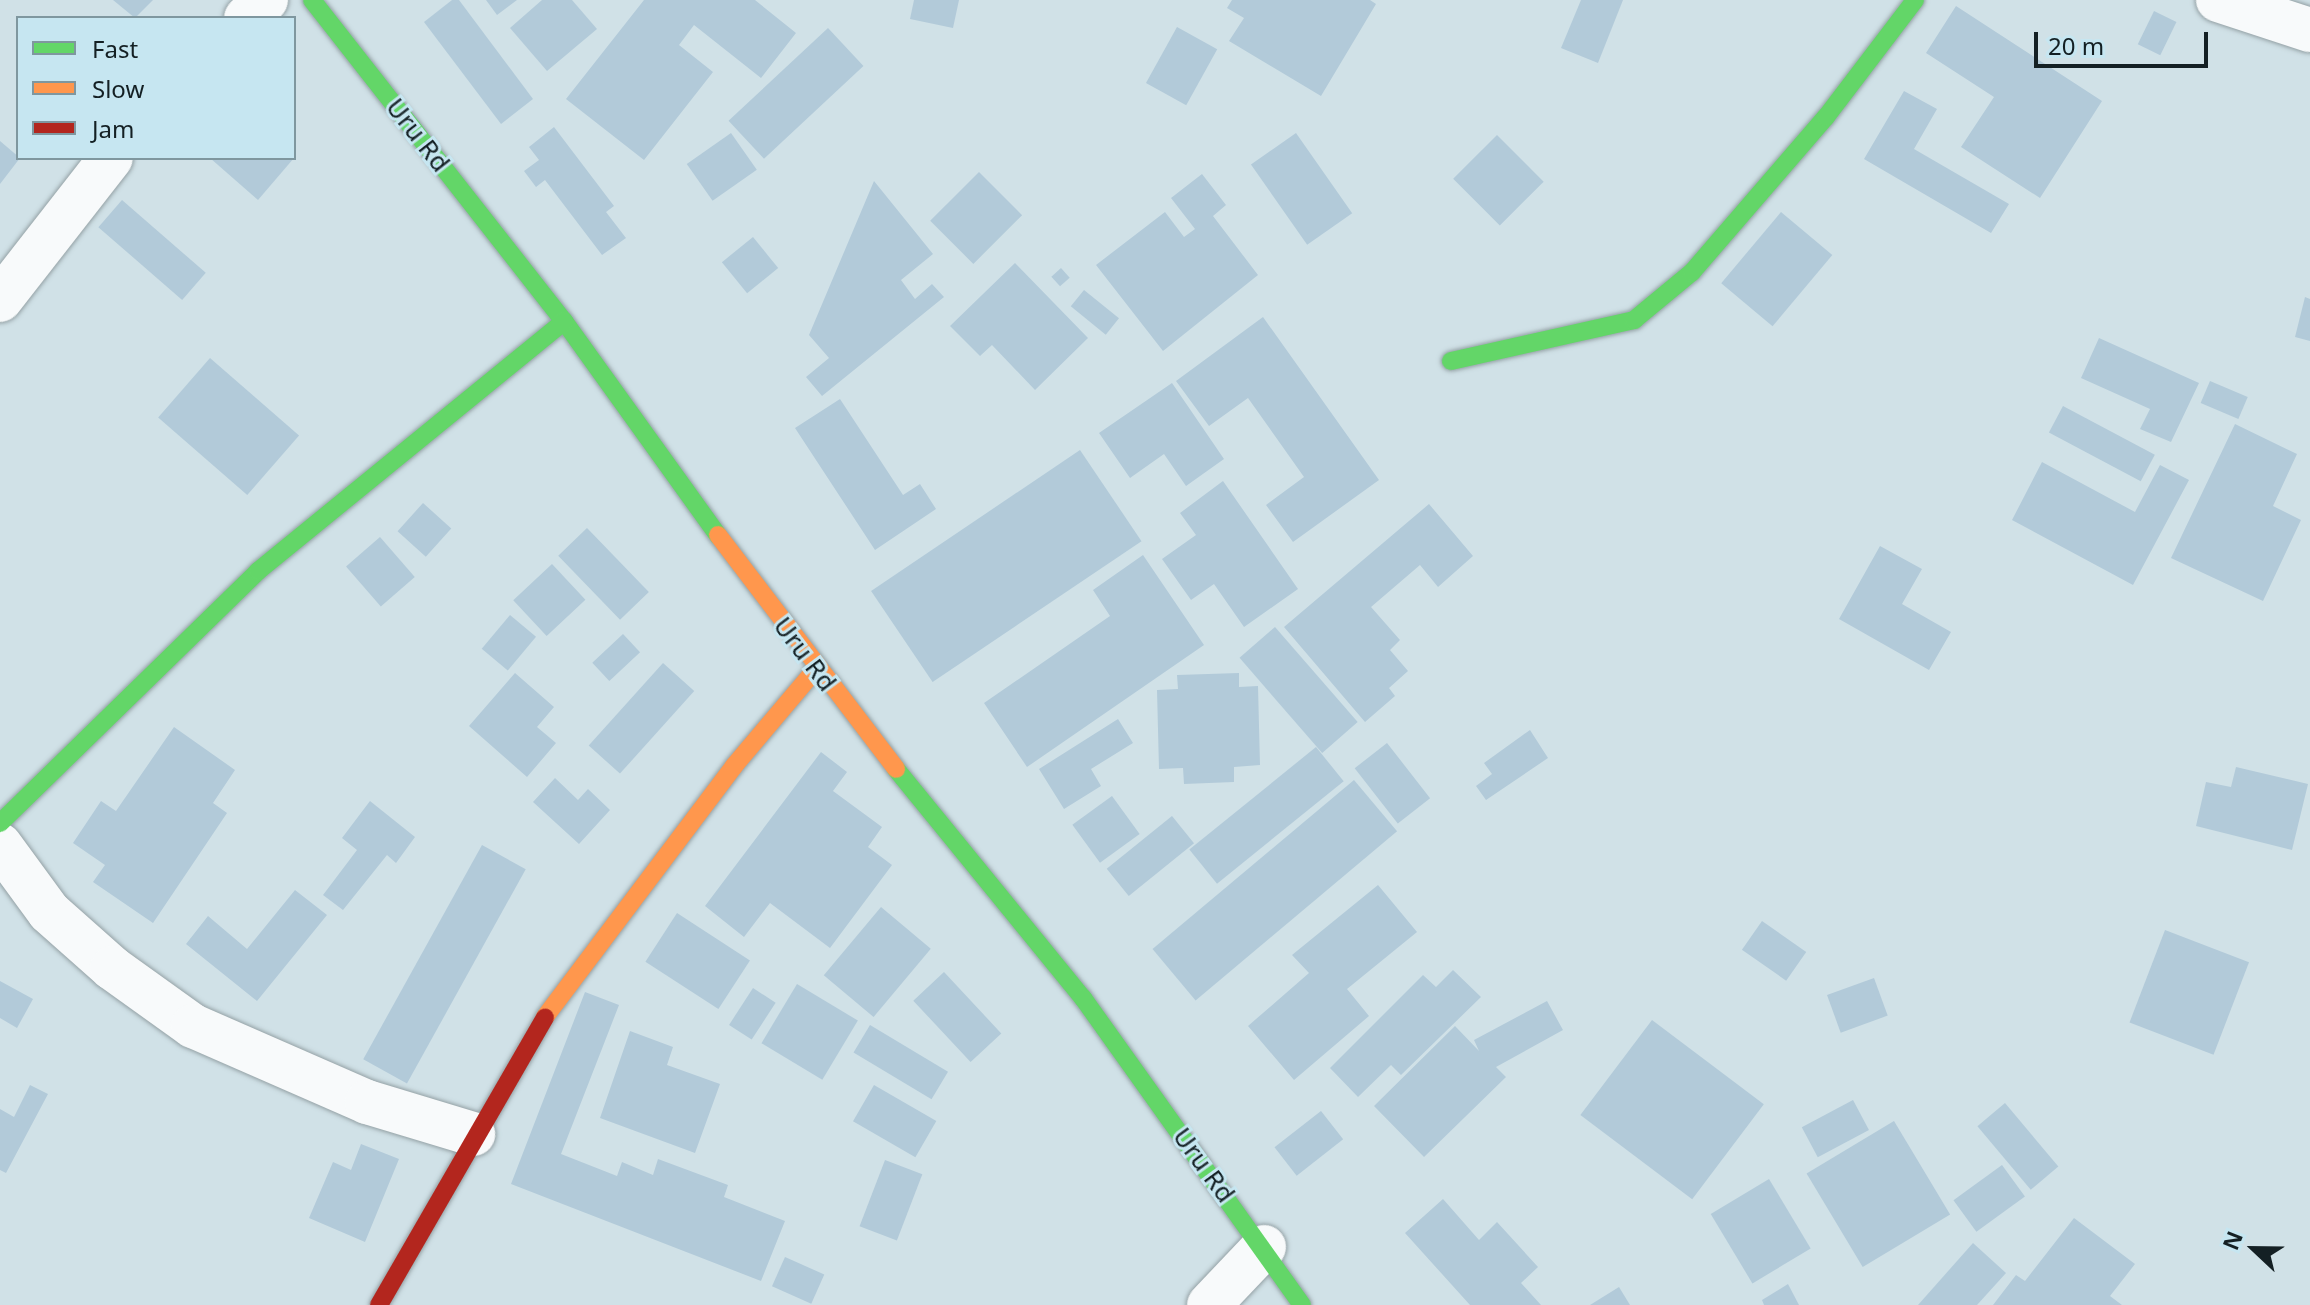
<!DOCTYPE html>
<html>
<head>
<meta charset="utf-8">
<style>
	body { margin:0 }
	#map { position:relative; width:2310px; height:1305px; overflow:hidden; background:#d0e1e7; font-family:"Noto Sans",sans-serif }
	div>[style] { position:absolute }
	.building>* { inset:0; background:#b2cad9; transform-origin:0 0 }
	.roads { filter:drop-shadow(0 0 2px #94a1a5) drop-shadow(0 0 2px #94a1a5) }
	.street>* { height:44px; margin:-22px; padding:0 22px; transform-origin:22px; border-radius:22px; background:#f8fafb }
	.fast>* { height:18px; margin:-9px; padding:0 9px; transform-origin:9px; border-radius:9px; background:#63d668 }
	.slow>* { height:18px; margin:-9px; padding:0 9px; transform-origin:9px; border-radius:9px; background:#ff974d }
	.jam>* { height:18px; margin:-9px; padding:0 9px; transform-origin:9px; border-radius:9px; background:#b3261e }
	span { translate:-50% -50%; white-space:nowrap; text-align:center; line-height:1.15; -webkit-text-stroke:6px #c6e6f1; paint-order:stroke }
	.street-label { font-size:26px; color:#142024 }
	.legend { position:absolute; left:16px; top:16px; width:280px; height:144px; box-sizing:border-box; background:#c6e6f1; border:2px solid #7f979f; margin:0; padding:10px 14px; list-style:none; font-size:24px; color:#142024 }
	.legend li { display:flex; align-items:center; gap:16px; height:40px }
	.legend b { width:40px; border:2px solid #7f979f }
	.north { position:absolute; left:2214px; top:1209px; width:80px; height:80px; -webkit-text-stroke:6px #c6e6f1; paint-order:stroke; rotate:292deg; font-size:22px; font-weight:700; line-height:32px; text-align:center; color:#142024 }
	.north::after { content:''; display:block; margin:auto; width:28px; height:36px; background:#142024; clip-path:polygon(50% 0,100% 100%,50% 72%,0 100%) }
	.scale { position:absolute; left:2034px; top:32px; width:174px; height:36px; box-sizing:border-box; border:4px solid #142024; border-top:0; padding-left:10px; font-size:24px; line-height:28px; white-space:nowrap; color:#142024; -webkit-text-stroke:6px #c6e6f1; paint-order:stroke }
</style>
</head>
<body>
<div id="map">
	<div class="building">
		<div style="clip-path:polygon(113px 0,153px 0,135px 18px)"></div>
		<div style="clip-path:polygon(452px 0,459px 0,533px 99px,501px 124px,424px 22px)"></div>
		<div style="clip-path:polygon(486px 0,517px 0,497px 15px)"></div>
		<div style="clip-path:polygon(542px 0,572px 0,597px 29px,547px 71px,510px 28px)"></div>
		<div style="clip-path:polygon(644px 0,755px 0,796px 33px,761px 78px,694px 25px,679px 45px,713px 72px,644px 160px,566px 99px)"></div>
		<div style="clip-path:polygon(914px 0,959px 0,953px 28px,910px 19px)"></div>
		<div style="clip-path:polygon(1232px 0,1370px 0,1376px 4px,1321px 96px,1229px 41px,1244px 18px,1227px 8px)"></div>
		<div style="clip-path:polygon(1581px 0,1623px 0,1598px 63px,1561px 48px)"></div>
		<div style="clip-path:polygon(1956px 6px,2102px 101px,2040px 198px,1961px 147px,1994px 97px,1926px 53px)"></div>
		<div style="left:2154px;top:11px;width:25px;height:37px;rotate:26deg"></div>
		<div style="left:1177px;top:27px;width:46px;height:64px;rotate:29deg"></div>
		<div style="left:828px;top:28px;width:52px;height:136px;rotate:47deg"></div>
		<div style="clip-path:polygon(1904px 91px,1937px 109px,1914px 149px,2009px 204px,1991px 233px,1864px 159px)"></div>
		<div style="clip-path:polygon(554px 127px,614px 206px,606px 212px,626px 238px,602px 255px,545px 180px,536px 187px,524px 171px,539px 160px,529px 147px)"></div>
		<div style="left:731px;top:133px;width:45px;height:54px;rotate:55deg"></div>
		<div style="left:1296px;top:133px;width:98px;height:55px;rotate:55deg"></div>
		<div style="left:1497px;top:135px;width:66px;height:62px;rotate:45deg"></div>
		<div style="clip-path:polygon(0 141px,20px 158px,0 184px)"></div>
		<div style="clip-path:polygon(210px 158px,294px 158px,258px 200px)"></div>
		<div style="left:979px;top:172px;width:61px;height:69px;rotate:45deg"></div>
		<div style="clip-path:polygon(1202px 174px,1226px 205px,1213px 216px,1258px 275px,1163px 351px,1096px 265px,1165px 212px,1184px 237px,1195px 229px,1171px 198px)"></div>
		<div style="clip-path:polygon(874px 181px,933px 254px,901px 280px,915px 299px,932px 284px,944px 297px,822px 396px,806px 377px,829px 358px,809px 335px)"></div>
		<div style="left:122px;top:200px;width:111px;height:36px;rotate:41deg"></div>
		<div style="left:1781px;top:212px;width:67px;height:93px;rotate:40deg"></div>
		<div style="left:753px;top:237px;width:40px;height:40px;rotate:51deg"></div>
		<div style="clip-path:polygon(1015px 263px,1088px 338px,1035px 390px,992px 345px,980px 356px,950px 326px)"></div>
		<div style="left:1061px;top:268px;width:13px;height:13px;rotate:48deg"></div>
		<div style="left:1084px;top:290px;width:45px;height:21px;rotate:39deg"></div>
		<div style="clip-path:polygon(2305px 297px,2310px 299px,2310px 341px,2295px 337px)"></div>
		<div style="clip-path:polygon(1263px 317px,1379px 480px,1293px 542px,1266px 505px,1304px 477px,1248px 398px,1209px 426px,1176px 381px)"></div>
		<div style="clip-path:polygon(2099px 338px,2199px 383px,2171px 442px,2140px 429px,2150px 409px,2081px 378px)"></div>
		<div style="left:210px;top:358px;width:118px;height:79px;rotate:41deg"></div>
		<div style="left:2210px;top:381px;width:41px;height:24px;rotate:23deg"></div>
		<div style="clip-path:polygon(1172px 383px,1224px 459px,1186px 486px,1164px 454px,1130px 478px,1099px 433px)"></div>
		<div style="clip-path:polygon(840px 399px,903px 495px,920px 484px,936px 509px,875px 550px,795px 428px)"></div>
		<div style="left:2063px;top:406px;width:104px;height:30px;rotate:28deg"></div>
		<div style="clip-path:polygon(2235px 424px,2297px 454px,2273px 506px,2301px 520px,2263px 601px,2171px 558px)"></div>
		<div style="left:1080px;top:450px;width:110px;height:252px;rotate:56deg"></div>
		<div style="clip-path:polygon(2042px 462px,2135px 512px,2160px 465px,2189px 480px,2133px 585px,2012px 520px)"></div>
		<div style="clip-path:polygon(1223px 481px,1298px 589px,1244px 627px,1214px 584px,1191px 600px,1162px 559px,1196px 535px,1180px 513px)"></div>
		<div style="left:423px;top:503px;width:38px;height:38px;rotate:42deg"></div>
		<div style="clip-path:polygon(1429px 504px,1473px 556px,1438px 587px,1420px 565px,1371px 607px,1400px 640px,1390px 650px,1408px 671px,1389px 688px,1395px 696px,1365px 722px,1284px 627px)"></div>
		<div style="left:587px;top:528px;width:89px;height:40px;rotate:46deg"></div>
		<div style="left:380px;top:537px;width:53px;height:45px;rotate:49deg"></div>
		<div style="clip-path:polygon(1880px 546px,1922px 569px,1902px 604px,1951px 632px,1929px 670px,1839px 619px)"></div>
		<div style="clip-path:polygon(1143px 555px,1204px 645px,1027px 767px,984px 703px,1110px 616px,1093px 590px)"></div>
		<div style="left:552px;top:564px;width:49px;height:53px;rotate:47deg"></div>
		<div style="left:510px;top:615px;width:34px;height:44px;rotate:40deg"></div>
		<div style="left:1275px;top:627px;width:126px;height:47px;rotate:49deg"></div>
		<div style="left:623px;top:634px;width:25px;height:42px;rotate:47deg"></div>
		<div style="left:663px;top:663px;width:42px;height:111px;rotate:42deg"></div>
		<div style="clip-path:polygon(515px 673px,554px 707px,537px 727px,556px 743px,527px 777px,469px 726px)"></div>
		<div style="clip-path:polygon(1239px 673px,1239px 687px,1258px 686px,1260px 765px,1234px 767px,1234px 782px,1184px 784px,1183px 768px,1159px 769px,1157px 690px,1178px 689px,1177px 675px)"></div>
		<div style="clip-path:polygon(1118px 719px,1133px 743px,1091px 769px,1101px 786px,1064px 809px,1039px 769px)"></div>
		<div style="clip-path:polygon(174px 727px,235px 770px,213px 803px,227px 813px,153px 923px,93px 882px,105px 865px,73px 843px,101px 801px,116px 811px)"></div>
		<div style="clip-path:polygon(1530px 730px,1548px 758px,1486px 800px,1476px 786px,1492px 774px,1484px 763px)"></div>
		<div style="left:1387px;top:743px;width:70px;height:41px;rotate:52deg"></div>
		<div style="left:1316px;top:747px;width:44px;height:163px;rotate:51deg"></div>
		<div style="clip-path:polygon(821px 752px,847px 772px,833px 791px,882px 827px,868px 847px,892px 865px,830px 948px,770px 903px,744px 937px,705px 906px)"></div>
		<div style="clip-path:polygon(2236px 767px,2308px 784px,2292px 850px,2196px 826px,2206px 782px,2231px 787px)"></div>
		<div style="clip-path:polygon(555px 778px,578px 800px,588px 789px,610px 810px,579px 844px,533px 802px)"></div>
		<div style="left:1354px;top:780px;width:67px;height:263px;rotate:50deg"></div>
		<div style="left:1112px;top:796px;width:47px;height:49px;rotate:54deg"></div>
		<div style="clip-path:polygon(370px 801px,415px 837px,396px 863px,387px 855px,343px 910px,323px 895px,357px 850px,342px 838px)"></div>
		<div style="left:1172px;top:816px;width:35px;height:84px;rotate:51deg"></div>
		<div style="left:482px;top:845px;width:50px;height:245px;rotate:29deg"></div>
		<div style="clip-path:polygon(1378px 885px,1417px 932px,1347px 989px,1369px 1016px,1294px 1080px,1248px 1026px,1309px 973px,1292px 955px)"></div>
		<div style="clip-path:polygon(295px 890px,327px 915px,257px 1001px,186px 944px,208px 916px,247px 949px)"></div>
		<div style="left:881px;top:907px;width:65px;height:89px;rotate:40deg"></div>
		<div style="left:677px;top:913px;width:87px;height:58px;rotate:33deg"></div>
		<div style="left:1762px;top:921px;width:54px;height:35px;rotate:35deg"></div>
		<div style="left:2165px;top:930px;width:90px;height:99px;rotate:21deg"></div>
		<div style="clip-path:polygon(1453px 970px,1481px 997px,1401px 1075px,1391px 1065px,1358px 1097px,1330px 1068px,1423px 975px,1436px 987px)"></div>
		<div style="left:944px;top:972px;width:84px;height:42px;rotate:47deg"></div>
		<div style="left:1874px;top:978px;width:40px;height:50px;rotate:70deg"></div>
		<div style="clip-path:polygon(0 981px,33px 999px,17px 1028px,0 1018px)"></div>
		<div style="left:797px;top:984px;width:71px;height:69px;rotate:31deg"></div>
		<div style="left:753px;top:988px;width:27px;height:44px;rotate:33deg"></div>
		<div style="clip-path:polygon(585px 992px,619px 1005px,561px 1154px,617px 1176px,622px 1162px,653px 1175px,658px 1159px,728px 1185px,724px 1197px,785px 1221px,761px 1281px,511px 1184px)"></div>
		<div style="clip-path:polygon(1547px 1001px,1563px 1030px,1496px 1067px,1506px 1077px,1424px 1157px,1374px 1106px,1455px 1026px,1479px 1051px,1474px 1040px)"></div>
		<div style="left:1652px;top:1020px;width:140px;height:119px;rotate:37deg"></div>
		<div style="left:870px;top:1025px;width:91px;height:32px;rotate:31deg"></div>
		<div style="clip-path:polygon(630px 1031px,673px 1047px,667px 1065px,720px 1084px,695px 1153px,600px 1118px)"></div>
		<div style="clip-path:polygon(30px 1085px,48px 1094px,6px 1173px,0 1170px,0 1109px,14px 1117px)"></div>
		<div style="left:874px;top:1085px;width:72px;height:42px;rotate:30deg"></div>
		<div style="left:1853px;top:1100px;width:34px;height:58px;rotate:62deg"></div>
		<div style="left:2005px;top:1103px;width:83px;height:36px;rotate:50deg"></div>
		<div style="left:1321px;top:1111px;width:36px;height:59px;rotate:52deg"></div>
		<div style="left:1894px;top:1121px;width:109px;height:102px;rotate:59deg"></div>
		<div style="clip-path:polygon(361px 1144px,399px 1159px,365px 1242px,309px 1218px,333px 1162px,351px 1170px)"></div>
		<div style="left:885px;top:1160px;width:40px;height:71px;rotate:21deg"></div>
		<div style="left:2002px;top:1165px;width:39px;height:60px;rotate:54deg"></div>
		<div style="left:1769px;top:1179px;width:81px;height:68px;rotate:59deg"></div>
		<div style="clip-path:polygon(1443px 1199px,1479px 1240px,1497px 1222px,1538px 1267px,1521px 1283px,1541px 1305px,1470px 1305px,1405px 1233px)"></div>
		<div style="clip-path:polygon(2074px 1218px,2135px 1264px,2110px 1296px,2122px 1305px,1993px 1305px,2016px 1275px,2025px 1281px)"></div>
		<div style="clip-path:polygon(1973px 1243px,2006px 1273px,1977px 1305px,1918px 1305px)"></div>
		<div style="left:785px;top:1257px;width:43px;height:32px;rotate:24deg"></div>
		<div style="clip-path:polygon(1788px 1284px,1799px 1305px,1764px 1305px,1762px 1300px)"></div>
		<div style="clip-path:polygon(1619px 1287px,1630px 1305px,1590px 1305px)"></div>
	</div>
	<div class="roads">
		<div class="street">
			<div style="left:2218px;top:0;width:97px;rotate:18.1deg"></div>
			<div style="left:246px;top:18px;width:27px;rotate:-42deg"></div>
			<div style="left:0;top:300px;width:180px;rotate:-52deg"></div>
			<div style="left:0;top:845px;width:83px;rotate:53.8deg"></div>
			<div style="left:49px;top:912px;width:84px;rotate:41.6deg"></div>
			<div style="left:112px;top:968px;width:100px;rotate:35.6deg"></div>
			<div style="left:193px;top:1026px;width:190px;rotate:23.6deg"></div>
			<div style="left:367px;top:1102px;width:111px;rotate:16.8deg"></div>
			<div style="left:1209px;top:1305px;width:80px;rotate:-46.5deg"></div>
		</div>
		<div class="fast">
			<div style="left:312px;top:0;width:408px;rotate:51.9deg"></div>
			<div style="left:564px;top:321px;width:264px;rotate:54.3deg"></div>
			<div style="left:1451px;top:361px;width:188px;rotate:-12.6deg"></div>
			<div style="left:1634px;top:320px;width:75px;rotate:-39.6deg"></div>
			<div style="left:1692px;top:272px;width:205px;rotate:-49.2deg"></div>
			<div style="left:1826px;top:117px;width:147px;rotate:-52.7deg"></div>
			<div style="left:896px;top:769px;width:296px;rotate:50.8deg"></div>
			<div style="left:1083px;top:998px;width:377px;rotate:54.5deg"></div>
			<div style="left:0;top:823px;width:361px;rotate:-44.3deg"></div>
			<div style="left:258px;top:571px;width:395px;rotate:-39.2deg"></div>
		</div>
		<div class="slow">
			<div style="left:718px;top:535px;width:294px;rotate:52.7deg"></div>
			<div style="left:545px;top:1017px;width:314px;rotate:-53deg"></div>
			<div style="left:734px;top:766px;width:126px;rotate:-49.8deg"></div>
		</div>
		<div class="jam">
			<div style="left:379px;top:1305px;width:332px;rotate:-60deg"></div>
		</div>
	</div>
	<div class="street-label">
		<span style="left:418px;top:135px;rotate:52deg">Uru Rd</span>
		<span style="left:805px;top:654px;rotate:53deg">Uru Rd</span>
		<span style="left:1204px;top:1165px;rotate:54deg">Uru Rd</span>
	</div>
	<ul class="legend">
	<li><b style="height:10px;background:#63d668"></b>Fast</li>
	<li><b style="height:10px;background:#ff974d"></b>Slow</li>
	<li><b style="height:10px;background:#b3261e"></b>Jam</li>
	</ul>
	<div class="north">N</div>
	<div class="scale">20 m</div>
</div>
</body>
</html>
